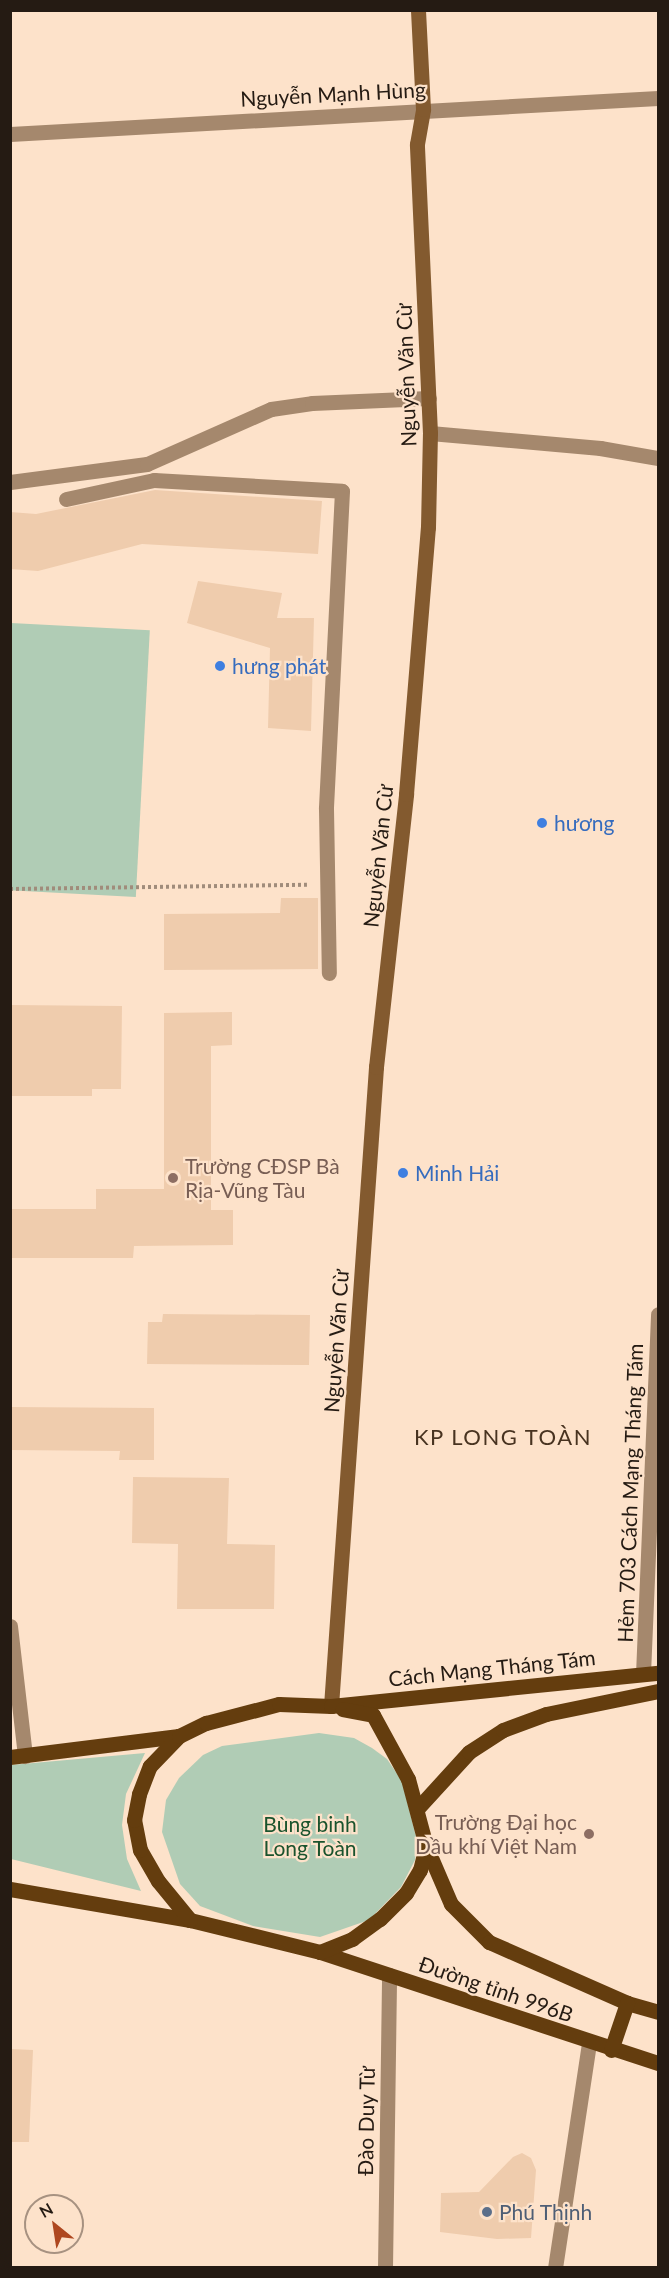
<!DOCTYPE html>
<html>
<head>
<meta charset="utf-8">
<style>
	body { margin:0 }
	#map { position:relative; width:669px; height:2278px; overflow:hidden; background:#fde2ca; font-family:Lato,sans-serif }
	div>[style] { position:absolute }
	.green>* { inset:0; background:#b0ccb5; transform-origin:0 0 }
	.building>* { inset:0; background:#efccad }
	.path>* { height:4px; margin-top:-2px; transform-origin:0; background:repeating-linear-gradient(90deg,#a08c7b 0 3px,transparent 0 6px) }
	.service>* { height:15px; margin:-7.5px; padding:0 7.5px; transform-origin:7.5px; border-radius:7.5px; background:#a5886d }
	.minor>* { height:15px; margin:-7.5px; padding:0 7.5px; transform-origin:7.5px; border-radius:7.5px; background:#a5886d }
	.tertiary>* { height:15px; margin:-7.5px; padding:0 7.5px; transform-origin:7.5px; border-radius:7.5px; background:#a5886d }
	.secondary>* { height:15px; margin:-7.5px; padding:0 7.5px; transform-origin:7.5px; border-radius:7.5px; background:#835a2f }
	.primary>* { height:15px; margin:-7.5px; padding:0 7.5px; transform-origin:7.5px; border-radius:7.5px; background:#643d0e }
	.dots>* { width:16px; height:16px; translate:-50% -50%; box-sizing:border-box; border:3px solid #fde2ca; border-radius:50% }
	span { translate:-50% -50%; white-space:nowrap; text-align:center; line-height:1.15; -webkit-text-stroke:4.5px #fde2ca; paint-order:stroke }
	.street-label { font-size:21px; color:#251b13 }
	.shop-label { font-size:21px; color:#366cbe }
	.left { translate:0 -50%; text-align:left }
	.education-label { font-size:21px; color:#785e54 }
	.right { translate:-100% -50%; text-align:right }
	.park-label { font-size:21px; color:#1a532d }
	.service-label { font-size:21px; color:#4e5e75 }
	.neighbourhood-label { font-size:22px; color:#483320; letter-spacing:1.5px }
	.frame { position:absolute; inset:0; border:12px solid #251b13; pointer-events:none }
	.north { position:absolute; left:24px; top:2194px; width:60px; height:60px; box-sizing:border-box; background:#fde2ca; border:2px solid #a79281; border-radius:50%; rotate:330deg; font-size:16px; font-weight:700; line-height:24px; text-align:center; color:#251b13 }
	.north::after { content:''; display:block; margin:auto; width:21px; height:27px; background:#ae471f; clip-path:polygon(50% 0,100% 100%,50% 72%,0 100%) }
</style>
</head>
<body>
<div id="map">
	<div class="green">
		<div style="left:11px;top:623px;width:139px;height:267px;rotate:3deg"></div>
		<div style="clip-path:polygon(319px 1733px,354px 1738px,372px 1748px,387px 1759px,402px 1781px,417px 1841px,415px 1860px,401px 1887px,369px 1920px,320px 1937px,253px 1926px,200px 1906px,180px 1884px,162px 1832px,166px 1800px,179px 1778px,203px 1755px,222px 1746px)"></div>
		<div style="clip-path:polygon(145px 1753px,126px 1794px,122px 1825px,127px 1859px,141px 1891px,11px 1859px,11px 1765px)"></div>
	</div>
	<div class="building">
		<div style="clip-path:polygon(155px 490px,322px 501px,318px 554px,142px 544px,38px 571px,10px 569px,10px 512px,36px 514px)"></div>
		<div style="clip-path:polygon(198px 581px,282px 593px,277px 618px,314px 618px,311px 731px,268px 728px,270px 648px,187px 623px)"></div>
		<div style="clip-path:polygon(281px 898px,318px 898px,318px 969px,164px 970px,164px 914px,280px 913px)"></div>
		<div style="clip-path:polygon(10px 1005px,122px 1006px,121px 1089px,92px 1089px,92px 1096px,10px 1096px)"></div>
		<div style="clip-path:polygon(232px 1012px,232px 1045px,211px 1046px,211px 1210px,233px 1210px,233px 1245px,134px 1246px,133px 1258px,10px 1258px,10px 1209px,96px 1209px,96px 1189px,164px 1189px,164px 1013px)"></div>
		<div style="clip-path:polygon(163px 1314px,310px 1315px,309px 1365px,147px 1364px,148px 1322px,162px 1322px)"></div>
		<div style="clip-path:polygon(10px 1407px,154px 1408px,154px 1460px,119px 1460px,120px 1451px,10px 1450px)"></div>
		<div style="clip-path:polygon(133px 1477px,229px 1478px,227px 1544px,275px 1545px,274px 1609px,177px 1609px,178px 1544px,132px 1543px)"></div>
		<div style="clip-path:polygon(10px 2049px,33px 2050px,29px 2142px,10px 2142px)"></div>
		<div style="clip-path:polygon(522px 2153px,531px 2158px,536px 2170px,531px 2238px,497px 2239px,440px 2232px,441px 2193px,479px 2192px,513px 2157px)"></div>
	</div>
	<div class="path">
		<div style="left:10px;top:889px;width:297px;rotate:-0.8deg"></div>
	</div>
	<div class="service">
		<div style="left:10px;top:482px;width:138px;rotate:-7.5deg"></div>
		<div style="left:147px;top:464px;width:136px;rotate:-23.9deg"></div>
		<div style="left:271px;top:409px;width:41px;rotate:-8.3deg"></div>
		<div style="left:312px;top:403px;width:117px;rotate:-2.4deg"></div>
		<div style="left:66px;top:499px;width:90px;rotate:-12.2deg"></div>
		<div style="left:154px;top:480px;width:188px;rotate:3.3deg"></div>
		<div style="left:342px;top:491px;width:318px;rotate:92.9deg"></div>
		<div style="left:326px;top:809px;width:164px;rotate:89deg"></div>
		<div style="left:10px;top:1626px;width:131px;rotate:83.4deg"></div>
	</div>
	<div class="minor">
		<div style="left:10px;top:134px;width:649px;rotate:-3.18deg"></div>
		<div style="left:430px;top:433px;width:171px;rotate:5deg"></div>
		<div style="left:600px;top:448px;width:59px;rotate:9.8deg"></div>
		<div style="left:643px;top:1674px;width:360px;rotate:-87.6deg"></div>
		<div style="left:555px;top:2268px;width:229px;rotate:-81.4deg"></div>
	</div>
	<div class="tertiary">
		<div style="left:385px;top:2268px;width:293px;rotate:-89.2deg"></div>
	</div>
	<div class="secondary">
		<div style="left:331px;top:1706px;width:641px;rotate:-85.97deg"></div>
		<div style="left:376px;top:1067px;width:275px;rotate:-83.7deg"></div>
		<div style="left:406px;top:794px;width:268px;rotate:-85.3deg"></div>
		<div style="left:428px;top:527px;width:94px;rotate:-88.8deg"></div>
		<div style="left:430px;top:433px;width:289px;rotate:-92.6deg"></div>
		<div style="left:417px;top:144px;width:36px;rotate:-80deg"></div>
		<div style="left:423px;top:109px;width:99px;rotate:-92.9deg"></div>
	</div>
	<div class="primary">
		<div style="left:10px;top:1757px;width:170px;rotate:-7.1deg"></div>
		<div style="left:417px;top:1809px;width:77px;rotate:-47.6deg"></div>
		<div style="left:469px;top:1752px;width:40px;rotate:-32.9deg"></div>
		<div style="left:503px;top:1730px;width:46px;rotate:-20.4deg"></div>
		<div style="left:546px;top:1714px;width:114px;rotate:-11.6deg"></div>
		<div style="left:426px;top:1846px;width:63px;rotate:66.7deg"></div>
		<div style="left:451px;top:1904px;width:54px;rotate:45deg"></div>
		<div style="left:489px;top:1942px;width:151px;rotate:23.8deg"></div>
		<div style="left:627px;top:2003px;width:32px;rotate:16deg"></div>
		<div style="left:10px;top:1889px;width:183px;rotate:9.8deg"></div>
		<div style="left:190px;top:1920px;width:134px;rotate:13.8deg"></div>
		<div style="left:320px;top:1952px;width:356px;rotate:18.2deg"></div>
		<div style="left:190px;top:1920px;width:50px;rotate:-129.4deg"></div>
		<div style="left:158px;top:1881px;width:36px;rotate:-120deg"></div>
		<div style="left:140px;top:1850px;width:31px;rotate:-101deg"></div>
		<div style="left:134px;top:1820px;width:26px;rotate:-79deg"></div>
		<div style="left:139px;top:1794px;width:30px;rotate:-69deg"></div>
		<div style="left:150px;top:1766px;width:42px;rotate:-46deg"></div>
		<div style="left:179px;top:1736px;width:30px;rotate:-26deg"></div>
		<div style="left:206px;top:1723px;width:75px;rotate:-14.6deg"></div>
		<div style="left:279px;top:1704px;width:52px;rotate:2.2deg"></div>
		<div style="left:331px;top:1706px;width:329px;rotate:-5.8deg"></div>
		<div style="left:320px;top:1952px;width:35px;rotate:-22deg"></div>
		<div style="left:352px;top:1939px;width:34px;rotate:-36deg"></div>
		<div style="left:380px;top:1919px;width:37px;rotate:-45deg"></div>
		<div style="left:406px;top:1893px;width:27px;rotate:-59deg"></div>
		<div style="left:420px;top:1870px;width:25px;rotate:-76deg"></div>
		<div style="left:426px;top:1846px;width:69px;rotate:-105deg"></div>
		<div style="left:408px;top:1779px;width:73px;rotate:-118.7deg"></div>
		<div style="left:373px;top:1715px;width:31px;rotate:-169deg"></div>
		<div style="left:611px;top:2050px;width:50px;rotate:-71.2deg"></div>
	</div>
	<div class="dots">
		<div style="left:220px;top:666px;background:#3f7fe0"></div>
		<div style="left:542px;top:823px;background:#3f7fe0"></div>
		<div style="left:403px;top:1173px;background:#3f7fe0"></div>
		<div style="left:173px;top:1178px;background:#8d6e63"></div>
		<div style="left:589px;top:1834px;background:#8d6e63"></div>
		<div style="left:487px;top:2212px;background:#5c6f8a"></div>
	</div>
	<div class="street-label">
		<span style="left:333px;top:94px;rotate:-3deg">Nguyễn Mạnh Hùng</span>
		<span style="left:406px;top:375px;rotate:-92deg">Nguyễn Văn Cừ</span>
		<span style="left:378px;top:856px;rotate:-84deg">Nguyễn Văn Cừ</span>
		<span style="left:336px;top:1341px;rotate:-86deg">Nguyễn Văn Cừ</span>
		<span style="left:630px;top:1493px;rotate:-88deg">Hẻm 703 Cách Mạng Tháng Tám</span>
		<span style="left:492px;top:1668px;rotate:-6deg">Cách Mạng Tháng Tám</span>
		<span style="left:496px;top:1989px;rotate:19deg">Đường tỉnh 996B</span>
		<span style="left:366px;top:2121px;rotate:-89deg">Đào Duy Từ</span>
	</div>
	<div class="shop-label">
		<span class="left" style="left:232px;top:666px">hưng phát</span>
		<span class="left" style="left:554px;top:823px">hương</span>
		<span class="left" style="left:415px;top:1173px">Minh Hải</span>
	</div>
	<div class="education-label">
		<span class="left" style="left:185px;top:1178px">Trường CĐSP Bà<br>Rịa-Vũng Tàu</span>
		<span class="right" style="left:577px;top:1834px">Trường Đại học<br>Dầu khí Việt Nam</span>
	</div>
	<div class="park-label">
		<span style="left:310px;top:1836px">Bùng binh<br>Long Toàn</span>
	</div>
	<div class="service-label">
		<span class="left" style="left:499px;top:2212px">Phú Thịnh</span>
	</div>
	<div class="neighbourhood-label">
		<span style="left:503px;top:1437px">KP LONG TOÀN</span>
	</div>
	<div class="frame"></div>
	<div class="north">N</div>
</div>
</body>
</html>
